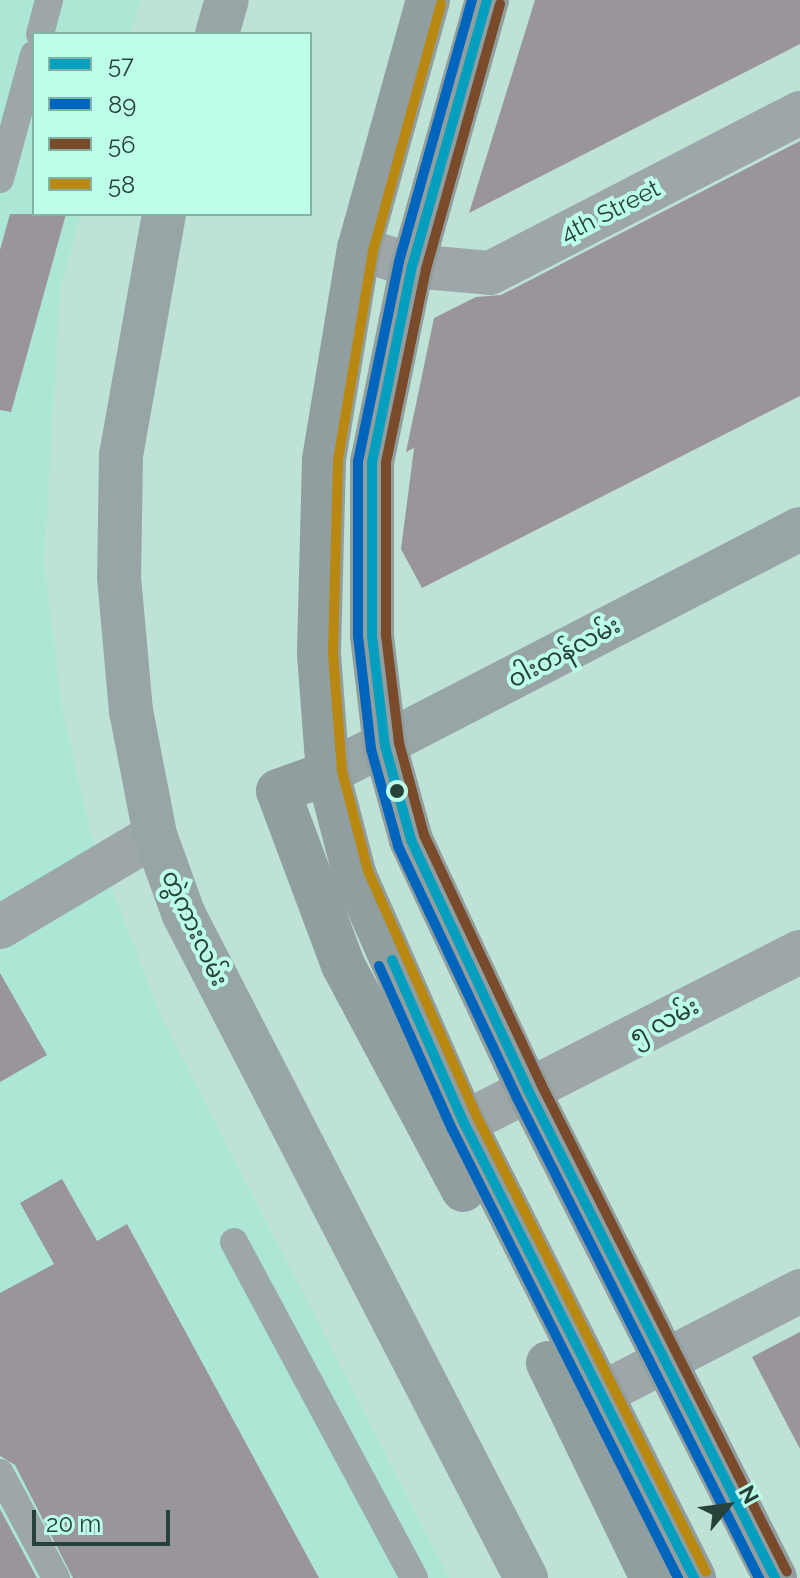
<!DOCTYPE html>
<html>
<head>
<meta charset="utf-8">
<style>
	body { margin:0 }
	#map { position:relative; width:800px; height:1578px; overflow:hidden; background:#bee2d6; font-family:Raleway,"Noto Sans Myanmar",sans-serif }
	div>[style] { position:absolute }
	.built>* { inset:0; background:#ace6d4 }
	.building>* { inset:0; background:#9a959b }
	.service>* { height:28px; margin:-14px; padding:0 14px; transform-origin:14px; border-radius:14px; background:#9da6a8 }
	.minor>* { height:44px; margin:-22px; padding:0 22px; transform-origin:22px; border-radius:22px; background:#9da6a8 }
	.secondary>* { height:44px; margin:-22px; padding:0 22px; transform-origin:22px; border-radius:22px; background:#98a5a6 }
	.primary>* { height:44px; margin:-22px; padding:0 22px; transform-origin:22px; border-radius:22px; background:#919e9f }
	.bus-1>* { height:10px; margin:-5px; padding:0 5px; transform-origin:5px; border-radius:5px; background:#049fbf }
	.bus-2>* { height:10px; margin:-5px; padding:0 5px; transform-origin:5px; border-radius:5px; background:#0065bd }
	.bus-3>* { height:10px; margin:-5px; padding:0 5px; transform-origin:5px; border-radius:5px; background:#7a4b2a }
	.bus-4>* { height:10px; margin:-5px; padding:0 5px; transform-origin:5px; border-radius:5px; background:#b98811 }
	.dots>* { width:22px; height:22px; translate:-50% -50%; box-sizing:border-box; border:4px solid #bcfee9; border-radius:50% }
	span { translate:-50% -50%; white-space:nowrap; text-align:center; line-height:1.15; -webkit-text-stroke:8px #bcfee9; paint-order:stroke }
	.street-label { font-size:24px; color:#27423a }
	.legend { position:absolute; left:32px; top:32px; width:280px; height:184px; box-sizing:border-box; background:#bcfee9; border:2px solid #80b3a3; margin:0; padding:10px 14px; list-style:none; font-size:24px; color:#27423a }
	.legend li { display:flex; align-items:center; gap:16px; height:40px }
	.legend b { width:40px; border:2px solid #80b3a3 }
	.north { position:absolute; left:688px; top:1466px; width:80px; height:80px; -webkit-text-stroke:6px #bcfee9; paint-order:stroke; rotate:61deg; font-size:22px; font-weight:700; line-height:32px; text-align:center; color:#27423a }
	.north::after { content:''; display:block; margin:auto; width:28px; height:36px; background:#27423a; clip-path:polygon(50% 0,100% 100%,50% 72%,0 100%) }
	.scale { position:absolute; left:32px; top:1510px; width:138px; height:36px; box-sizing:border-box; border:4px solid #27423a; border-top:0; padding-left:10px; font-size:24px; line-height:28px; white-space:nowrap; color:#27423a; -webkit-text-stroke:6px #bcfee9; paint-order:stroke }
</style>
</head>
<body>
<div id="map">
	<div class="built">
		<div style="clip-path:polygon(0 0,141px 0,131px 34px,34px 34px,34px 214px,81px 214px,60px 289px,44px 563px,62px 709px,90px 831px,160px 1015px,449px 1578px,0 1578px)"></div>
	</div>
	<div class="building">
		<div style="clip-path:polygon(535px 0,800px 0,800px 44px,469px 213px)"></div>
		<div style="clip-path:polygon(800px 141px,800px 396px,422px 588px,401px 549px,414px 448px,406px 452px,434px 318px,476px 297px,501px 295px)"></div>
		<div style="clip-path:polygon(10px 214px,66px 214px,11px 412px,0 410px,0 250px)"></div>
		<div style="clip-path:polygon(0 973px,47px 1055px,0 1082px)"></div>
		<div style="clip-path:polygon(62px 1179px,97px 1241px,127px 1224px,319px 1578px,73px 1578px,15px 1465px,0 1456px,0 1293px,54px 1264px,20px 1203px)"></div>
		<div style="clip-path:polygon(800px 1332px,800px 1449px,752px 1357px)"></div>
		<div style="clip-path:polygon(0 1509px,37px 1578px,0 1578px)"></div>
	</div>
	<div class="service">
		<div style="left:40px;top:34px;width:35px;rotate:-75deg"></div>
		<div style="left:0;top:179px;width:129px;rotate:-74.7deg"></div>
		<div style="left:234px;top:1242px;width:381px;rotate:61.8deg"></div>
		<div style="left:0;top:1473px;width:119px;rotate:61.9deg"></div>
	</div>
	<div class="minor">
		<div style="left:359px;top:248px;width:56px;rotate:18.8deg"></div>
		<div style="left:412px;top:266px;width:78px;rotate:5.1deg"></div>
		<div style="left:490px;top:273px;width:349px;rotate:-27.3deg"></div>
		<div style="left:0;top:927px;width:180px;rotate:-30.7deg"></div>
		<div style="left:464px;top:1123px;width:377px;rotate:-27deg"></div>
		<div style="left:597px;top:1396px;width:229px;rotate:-27.3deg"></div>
	</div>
	<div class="secondary">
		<div style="left:217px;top:34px;width:35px;rotate:-74deg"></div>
		<div style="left:164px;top:214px;width:245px;rotate:100.1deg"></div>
		<div style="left:121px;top:455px;width:122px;rotate:90.9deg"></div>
		<div style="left:119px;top:577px;width:135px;rotate:84.9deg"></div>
		<div style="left:131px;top:711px;width:126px;rotate:79deg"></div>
		<div style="left:155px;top:835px;width:85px;rotate:70.1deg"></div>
		<div style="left:184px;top:915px;width:746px;rotate:62.71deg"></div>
		<div style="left:328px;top:773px;width:531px;rotate:-27.34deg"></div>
	</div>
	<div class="primary">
		<div style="left:428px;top:0;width:257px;rotate:105.5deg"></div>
		<div style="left:359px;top:248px;width:215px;rotate:99.4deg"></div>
		<div style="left:324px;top:460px;width:194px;rotate:91.5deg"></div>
		<div style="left:319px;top:654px;width:119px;rotate:85.7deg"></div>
		<div style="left:328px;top:773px;width:106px;rotate:75.3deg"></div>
		<div style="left:355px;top:876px;width:270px;rotate:66.2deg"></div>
		<div style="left:464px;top:1123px;width:510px;rotate:63.18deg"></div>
		<div style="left:487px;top:0;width:276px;rotate:105.7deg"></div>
		<div style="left:412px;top:266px;width:200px;rotate:101.5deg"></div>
		<div style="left:372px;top:462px;width:174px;rotate:90deg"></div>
		<div style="left:372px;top:636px;width:111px;rotate:83.3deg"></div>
		<div style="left:385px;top:746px;width:98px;rotate:74.5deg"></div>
		<div style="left:411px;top:840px;width:276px;rotate:64.9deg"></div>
		<div style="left:528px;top:1090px;width:547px;rotate:63.15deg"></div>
		<div style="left:328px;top:773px;width:53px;rotate:160.2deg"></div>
		<div style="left:278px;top:791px;width:186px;rotate:69.5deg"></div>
		<div style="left:343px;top:965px;width:255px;rotate:61.9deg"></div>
		<div style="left:548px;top:1363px;width:239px;rotate:64.2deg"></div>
	</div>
	<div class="bus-1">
		<div style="left:487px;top:0;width:276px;rotate:105.7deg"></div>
		<div style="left:412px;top:266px;width:200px;rotate:101.5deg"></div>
		<div style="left:372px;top:462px;width:174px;rotate:90deg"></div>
		<div style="left:372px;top:636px;width:111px;rotate:83.3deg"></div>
		<div style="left:385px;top:746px;width:98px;rotate:74.5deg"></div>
		<div style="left:411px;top:840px;width:276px;rotate:64.9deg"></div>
		<div style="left:528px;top:1090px;width:547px;rotate:63.15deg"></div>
		<div style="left:392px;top:960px;width:178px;rotate:66.2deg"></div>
		<div style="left:464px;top:1123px;width:510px;rotate:63.18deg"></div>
	</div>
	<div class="bus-2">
		<div style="left:472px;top:0;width:272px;rotate:105.6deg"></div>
		<div style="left:399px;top:262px;width:203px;rotate:101.6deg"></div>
		<div style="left:358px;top:461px;width:175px;rotate:90deg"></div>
		<div style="left:358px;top:636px;width:114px;rotate:83.4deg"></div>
		<div style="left:371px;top:749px;width:101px;rotate:74.4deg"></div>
		<div style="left:398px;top:846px;width:276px;rotate:64.7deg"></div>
		<div style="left:516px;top:1096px;width:540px;rotate:63.25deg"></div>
		<div style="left:379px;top:966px;width:179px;rotate:65.9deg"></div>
		<div style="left:452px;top:1129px;width:503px;rotate:63.28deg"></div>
	</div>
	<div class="bus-3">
		<div style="left:500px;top:4px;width:275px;rotate:105.6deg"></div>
		<div style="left:426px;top:269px;width:198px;rotate:101.7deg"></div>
		<div style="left:386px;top:463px;width:172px;rotate:90deg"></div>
		<div style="left:386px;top:635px;width:109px;rotate:83.1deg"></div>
		<div style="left:399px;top:743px;width:95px;rotate:74.8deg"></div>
		<div style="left:424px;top:835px;width:275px;rotate:64.8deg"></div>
		<div style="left:541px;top:1084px;width:546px;rotate:63.25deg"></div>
	</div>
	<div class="bus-4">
		<div style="left:441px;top:4px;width:256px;rotate:105.4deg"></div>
		<div style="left:373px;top:251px;width:213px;rotate:99.5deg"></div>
		<div style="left:338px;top:461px;width:193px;rotate:91.5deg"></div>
		<div style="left:333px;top:654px;width:117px;rotate:85.6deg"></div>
		<div style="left:342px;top:771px;width:103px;rotate:75.4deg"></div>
		<div style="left:368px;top:871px;width:269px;rotate:66.1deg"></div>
		<div style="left:477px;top:1117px;width:509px;rotate:63.28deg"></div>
	</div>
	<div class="dots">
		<div style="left:397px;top:791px;background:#27423a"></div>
	</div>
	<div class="street-label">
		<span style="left:610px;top:211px;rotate:-27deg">4th Street</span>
		<span style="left:564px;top:652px;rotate:-28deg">ဝါးတန်လမ်း</span>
		<span style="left:195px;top:928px;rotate:65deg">တွဲကားလမ်း</span>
		<span style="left:664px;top:1021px;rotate:-27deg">၅ လမ်း</span>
	</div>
	<ul class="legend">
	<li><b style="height:10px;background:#049fbf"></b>57</li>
	<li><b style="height:10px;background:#0065bd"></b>89</li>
	<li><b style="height:10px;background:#7a4b2a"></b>56</li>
	<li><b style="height:10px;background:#b98811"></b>58</li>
	</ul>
	<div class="north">N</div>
	<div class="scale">20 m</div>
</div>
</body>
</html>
